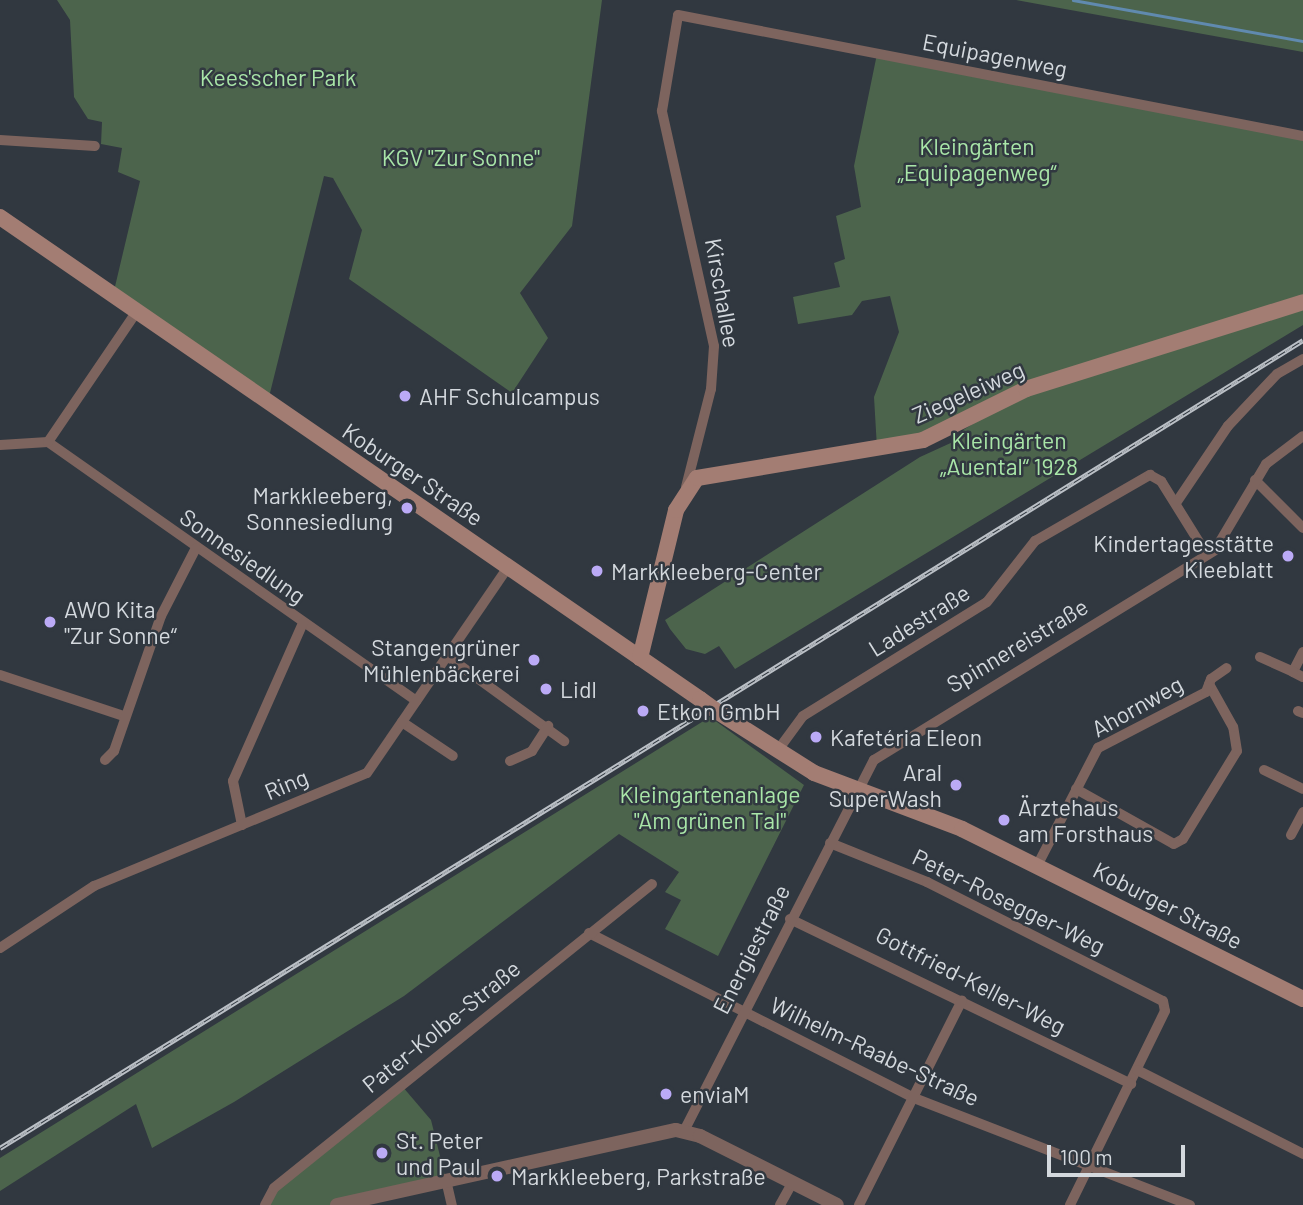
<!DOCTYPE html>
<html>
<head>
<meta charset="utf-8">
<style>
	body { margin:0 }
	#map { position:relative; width:1303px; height:1205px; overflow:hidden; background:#313840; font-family:Barlow,sans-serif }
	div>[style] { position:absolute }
	.green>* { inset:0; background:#4c644c }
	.stream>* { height:2.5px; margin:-1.25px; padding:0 1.25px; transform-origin:1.25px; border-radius:1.25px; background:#608aaf }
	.minor>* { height:10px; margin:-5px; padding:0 5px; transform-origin:5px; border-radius:5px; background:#7d645e }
	.tertiary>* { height:14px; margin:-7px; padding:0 7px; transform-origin:7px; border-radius:7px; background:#7d645e }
	.secondary>* { height:16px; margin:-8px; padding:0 8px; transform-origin:8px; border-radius:8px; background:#a37d73 }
	.rail>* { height:5px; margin-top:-2.5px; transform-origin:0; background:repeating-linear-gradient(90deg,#313840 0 8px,#bbc0c6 0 16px); box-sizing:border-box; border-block:2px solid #bbc0c6 }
	.secondary-bridge>* { height:16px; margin:-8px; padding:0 8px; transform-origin:8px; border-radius:8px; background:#a37d73 }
	.dots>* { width:19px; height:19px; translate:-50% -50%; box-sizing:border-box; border:4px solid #313840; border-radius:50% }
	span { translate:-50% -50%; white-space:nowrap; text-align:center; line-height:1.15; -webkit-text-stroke:5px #313840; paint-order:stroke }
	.street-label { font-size:23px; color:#d4d9de }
	.park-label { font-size:23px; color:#a9e6a8 }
	.poi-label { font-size:23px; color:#d4d9de }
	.left { translate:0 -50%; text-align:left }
	.right { translate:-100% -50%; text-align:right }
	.scale { position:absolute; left:1047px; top:1145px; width:138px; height:32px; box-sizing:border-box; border:4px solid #d4d9de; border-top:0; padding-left:9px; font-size:21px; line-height:24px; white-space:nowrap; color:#d4d9de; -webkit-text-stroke:5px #313840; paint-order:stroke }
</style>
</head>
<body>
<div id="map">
	<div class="green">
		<div style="clip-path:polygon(57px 0,602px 0,572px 226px,520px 293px,548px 338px,512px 393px,349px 279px,362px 230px,333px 178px,324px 176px,268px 401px,113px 295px,140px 181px,118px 172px,122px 148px,101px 144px,102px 122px,88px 119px,74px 97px,70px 20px)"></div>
		<div style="clip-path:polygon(1016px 0,1303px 0,1303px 52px,1065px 9px)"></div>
		<div style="clip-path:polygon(877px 54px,1303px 136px,1303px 302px,1026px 389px,942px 434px,877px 448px,874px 397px,899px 332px,890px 296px,862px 301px,852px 315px,798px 324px,793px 297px,840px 287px,834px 263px,845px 259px,836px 216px,861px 207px,854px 166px)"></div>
		<div style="clip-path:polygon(1303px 308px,1303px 325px,735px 669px,719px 646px,705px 654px,686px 649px,670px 629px,665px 620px,920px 457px,966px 436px,963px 430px,1010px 401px)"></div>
		<div style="clip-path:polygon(710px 717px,804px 785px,718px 956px,665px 929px,681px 900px,665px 892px,679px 872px,619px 834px,404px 996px,234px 1102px,152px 1148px,136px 1104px,0 1191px,0 1158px)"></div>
		<div style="clip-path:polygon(402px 1086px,431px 1120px,446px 1180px,337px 1205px,265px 1205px,269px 1193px)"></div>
	</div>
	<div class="stream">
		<div style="left:1073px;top:0;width:234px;rotate:10.1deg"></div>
	</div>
	<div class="minor">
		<div style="left:0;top:140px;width:95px;rotate:3.6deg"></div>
		<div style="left:48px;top:442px;width:450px;rotate:35.1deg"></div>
		<div style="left:0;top:445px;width:48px;rotate:-3.6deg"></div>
		<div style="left:48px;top:442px;width:158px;rotate:-55.8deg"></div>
		<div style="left:1255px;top:480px;width:68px;rotate:45deg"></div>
		<div style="left:686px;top:487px;width:101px;rotate:-75.7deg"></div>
		<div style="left:711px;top:389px;width:43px;rotate:-86deg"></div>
		<div style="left:714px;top:346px;width:241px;rotate:-102.5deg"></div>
		<div style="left:662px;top:111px;width:97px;rotate:-80.5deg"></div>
		<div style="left:678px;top:15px;width:637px;rotate:10.96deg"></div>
		<div style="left:1176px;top:503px;width:93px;rotate:-56deg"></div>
		<div style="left:1228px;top:426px;width:71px;rotate:-46.7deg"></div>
		<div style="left:1277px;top:374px;width:30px;rotate:-30deg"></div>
		<div style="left:1303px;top:652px;width:22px;rotate:117deg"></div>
		<div style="left:1293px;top:672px;width:11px;rotate:27deg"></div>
		<div style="left:447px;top:656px;width:145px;rotate:36deg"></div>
		<div style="left:1260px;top:657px;width:36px;rotate:24deg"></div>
		<div style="left:0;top:675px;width:131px;rotate:18.3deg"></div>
		<div style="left:1298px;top:711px;width:5px;rotate:22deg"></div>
		<div style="left:402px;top:722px;width:61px;rotate:33.7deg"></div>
		<div style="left:778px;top:750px;width:42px;rotate:-53.7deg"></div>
		<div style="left:803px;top:716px;width:216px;rotate:-31.8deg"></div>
		<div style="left:987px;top:602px;width:78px;rotate:-51.8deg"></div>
		<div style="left:1035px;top:541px;width:133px;rotate:-29.9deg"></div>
		<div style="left:1150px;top:475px;width:13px;rotate:29deg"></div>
		<div style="left:1161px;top:481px;width:87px;rotate:58.1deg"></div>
		<div style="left:105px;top:760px;width:13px;rotate:-45deg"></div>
		<div style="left:114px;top:751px;width:143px;rotate:-70.8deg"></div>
		<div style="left:161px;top:616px;width:76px;rotate:-62.8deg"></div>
		<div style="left:510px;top:761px;width:24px;rotate:-24deg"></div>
		<div style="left:532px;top:751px;width:30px;rotate:-57deg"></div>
		<div style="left:1264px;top:770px;width:43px;rotate:26deg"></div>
		<div style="left:1076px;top:789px;width:112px;rotate:29.3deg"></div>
		<div style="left:1174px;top:844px;width:10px;rotate:-29deg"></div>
		<div style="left:1183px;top:839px;width:103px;rotate:-58.5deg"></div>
		<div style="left:1237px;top:751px;width:24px;rotate:-99deg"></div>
		<div style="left:1233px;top:727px;width:49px;rotate:-119.2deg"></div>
		<div style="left:242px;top:825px;width:45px;rotate:-101.6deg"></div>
		<div style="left:233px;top:781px;width:173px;rotate:-66.1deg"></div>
		<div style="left:1291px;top:835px;width:26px;rotate:-62deg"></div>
		<div style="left:830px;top:843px;width:105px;rotate:21.9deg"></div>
		<div style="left:927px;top:882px;width:264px;rotate:26.8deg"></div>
		<div style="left:1163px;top:1001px;width:10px;rotate:79deg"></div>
		<div style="left:1165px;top:1011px;width:216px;rotate:116.1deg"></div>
		<div style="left:1038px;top:864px;width:131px;rotate:-62.7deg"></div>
		<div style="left:1098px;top:748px;width:122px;rotate:-27.4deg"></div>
		<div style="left:1206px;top:692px;width:14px;rotate:-69deg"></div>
		<div style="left:1211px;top:679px;width:19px;rotate:-35deg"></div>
		<div style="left:790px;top:919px;width:379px;rotate:25.8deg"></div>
		<div style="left:589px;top:933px;width:364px;rotate:26.9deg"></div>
		<div style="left:914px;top:1098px;width:296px;rotate:21.2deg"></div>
		<div style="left:0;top:948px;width:113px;rotate:-33.4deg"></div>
		<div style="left:94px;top:886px;width:295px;rotate:-22.5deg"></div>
		<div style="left:367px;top:773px;width:250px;rotate:-55.6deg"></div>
		<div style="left:1137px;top:1070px;width:186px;rotate:26.8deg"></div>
		<div style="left:684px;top:1131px;width:417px;rotate:-62.9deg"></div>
		<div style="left:874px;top:760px;width:400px;rotate:-31.6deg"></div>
		<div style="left:1215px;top:550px;width:100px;rotate:-59.3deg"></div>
		<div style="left:1266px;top:464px;width:46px;rotate:-37.1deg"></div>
		<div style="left:446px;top:1180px;width:26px;rotate:77deg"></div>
		<div style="left:265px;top:1205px;width:19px;rotate:-62deg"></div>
		<div style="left:274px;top:1188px;width:485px;rotate:-38.8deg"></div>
		<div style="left:780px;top:1205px;width:25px;rotate:-61deg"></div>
		<div style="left:859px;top:1205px;width:229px;rotate:-63.3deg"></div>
	</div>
	<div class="tertiary">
		<div style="left:337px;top:1205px;width:347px;rotate:-12.5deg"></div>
		<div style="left:676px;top:1130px;width:25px;rotate:14deg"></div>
		<div style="left:700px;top:1136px;width:153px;rotate:26.7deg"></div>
	</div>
	<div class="secondary">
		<div style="left:0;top:217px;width:850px;rotate:34.55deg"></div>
		<div style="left:640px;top:658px;width:152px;rotate:-76.3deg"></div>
		<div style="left:676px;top:510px;width:38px;rotate:-57deg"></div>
		<div style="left:697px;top:478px;width:229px;rotate:-9.5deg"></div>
		<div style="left:923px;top:440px;width:115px;rotate:-26.3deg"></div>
		<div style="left:1026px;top:389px;width:290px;rotate:-17.4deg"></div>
		<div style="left:718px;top:712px;width:114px;rotate:32.4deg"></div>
		<div style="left:814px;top:773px;width:158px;rotate:20.7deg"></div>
		<div style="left:962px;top:829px;width:381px;rotate:26.5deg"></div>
	</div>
	<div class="rail">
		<div style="left:0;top:1148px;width:1533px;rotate:-31.8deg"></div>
	</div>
	<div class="secondary-bridge">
		<div style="left:700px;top:699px;width:22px;rotate:36deg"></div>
	</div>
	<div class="dots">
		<div style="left:405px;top:396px;background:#bbaaf6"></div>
		<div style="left:407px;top:508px;background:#bbaaf6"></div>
		<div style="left:1288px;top:556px;background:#bbaaf6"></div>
		<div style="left:597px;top:571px;background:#bbaaf6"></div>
		<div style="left:50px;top:622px;background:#bbaaf6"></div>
		<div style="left:534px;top:660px;background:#bbaaf6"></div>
		<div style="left:546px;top:689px;background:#bbaaf6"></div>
		<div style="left:643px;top:711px;background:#bbaaf6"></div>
		<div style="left:816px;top:737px;background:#bbaaf6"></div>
		<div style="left:956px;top:785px;background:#bbaaf6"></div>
		<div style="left:1004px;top:820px;background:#bbaaf6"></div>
		<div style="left:666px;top:1094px;background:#bbaaf6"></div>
		<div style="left:382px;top:1153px;background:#bbaaf6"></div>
		<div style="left:497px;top:1176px;background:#bbaaf6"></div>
	</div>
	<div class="street-label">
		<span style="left:995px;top:55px;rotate:11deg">Equipagenweg</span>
		<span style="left:723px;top:293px;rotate:80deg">Kirschallee</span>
		<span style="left:968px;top:392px;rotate:-24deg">Ziegeleiweg</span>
		<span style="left:413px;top:474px;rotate:34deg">Koburger Straße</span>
		<span style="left:243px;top:556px;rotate:35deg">Sonnesiedlung</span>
		<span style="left:919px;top:620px;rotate:-32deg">Ladestraße</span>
		<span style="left:1017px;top:645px;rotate:-31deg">Spinnereistraße</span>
		<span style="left:1137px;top:706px;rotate:-29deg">Ahornweg</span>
		<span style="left:286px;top:784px;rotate:-23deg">Ring</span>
		<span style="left:1009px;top:901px;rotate:26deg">Peter-Rosegger-Weg</span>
		<span style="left:1168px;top:905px;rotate:27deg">Koburger Straße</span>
		<span style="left:751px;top:949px;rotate:-63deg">Energiestraße</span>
		<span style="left:971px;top:980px;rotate:27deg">Gottfried-Keller-Weg</span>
		<span style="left:441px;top:1026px;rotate:-39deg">Pater-Kolbe-Straße</span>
		<span style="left:875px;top:1051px;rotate:25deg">Wilhelm-Raabe-Straße</span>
	</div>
	<div class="park-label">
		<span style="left:278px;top:77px">Kees'scher Park</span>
		<span style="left:977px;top:159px">Kleingärten<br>„Equipagenweg“</span>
		<span style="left:461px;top:157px">KGV "Zur Sonne"</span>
		<span style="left:1009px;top:453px">Kleingärten<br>„Auental“ 1928</span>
		<span style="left:710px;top:807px">Kleingartenanlage<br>"Am grünen Tal"</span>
	</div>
	<div class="poi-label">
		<span class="left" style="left:419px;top:396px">AHF Schulcampus</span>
		<span class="right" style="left:393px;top:508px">Markkleeberg,<br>Sonnesiedlung</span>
		<span class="right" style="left:1274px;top:556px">Kindertagesstätte<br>Kleeblatt</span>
		<span class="left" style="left:611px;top:571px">Markkleeberg-Center</span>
		<span class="left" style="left:64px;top:622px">AWO Kita<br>"Zur Sonne“</span>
		<span class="right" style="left:520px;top:660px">Stangengrüner<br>Mühlenbäckerei</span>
		<span class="left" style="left:560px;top:689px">Lidl</span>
		<span class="left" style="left:657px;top:711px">Etkon GmbH</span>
		<span class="left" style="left:830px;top:737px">Kafetéria Eleon</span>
		<span class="right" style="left:942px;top:785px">Aral<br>SuperWash</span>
		<span class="left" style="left:1018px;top:820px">Ärztehaus<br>am Forsthaus</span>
		<span class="left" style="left:680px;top:1094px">enviaM</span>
		<span class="left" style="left:396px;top:1153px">St. Peter<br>und Paul</span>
		<span class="left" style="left:511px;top:1176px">Markkleeberg, Parkstraße</span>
	</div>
	<div class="scale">100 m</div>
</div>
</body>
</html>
